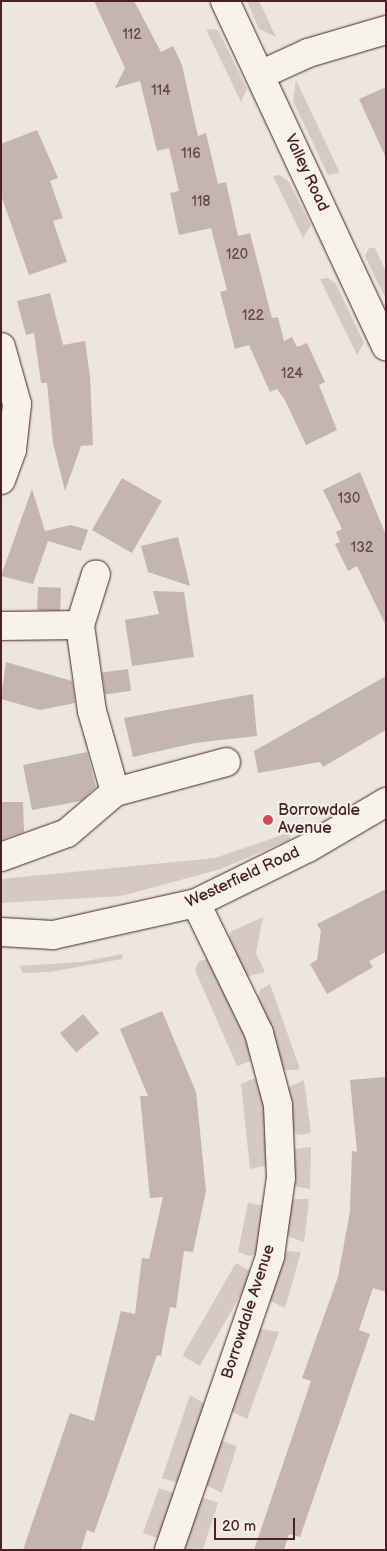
<!DOCTYPE html>
<html>
<head>
<meta charset="utf-8">
<style>
	body { margin:0 }
	#map { position:relative; width:387px; height:1551px; overflow:hidden; background:#ece6dd; font-family:"Balsamiq Sans",sans-serif }
	div>[style] { position:absolute }
	.green>* { inset:0; background:#d5c9c2; transform-origin:0 0 }
	.building>* { inset:0; background:#c4b5b0; transform-origin:0 0 }
	.roads { filter:drop-shadow(0 0 1px #4a1f2b) drop-shadow(0 0 1px #4a1f2b) }
	.street>* { height:28px; margin:-14px; padding:0 14px; transform-origin:14px; border-radius:14px; background:#f7f3e8 }
	.secondary>* { height:28px; margin:-14px; padding:0 14px; transform-origin:14px; border-radius:14px; background:#f7f3e8 }
	.primary>* { height:28px; margin:-14px; padding:0 14px; transform-origin:14px; border-radius:14px; background:#f7f3e8 }
	.dots>* { width:14px; height:14px; translate:-50% -50%; box-sizing:border-box; border:2px solid #f7f3e8; border-radius:50% }
	span { translate:-50% -50%; white-space:nowrap; text-align:center; line-height:1.15; -webkit-text-stroke:4px #f7f3e8; paint-order:stroke }
	.number-label { font-size:14px; color:#68444c }
	.number-label span { -webkit-text-stroke-width:0 }
	.street-label { font-size:16px; color:#4a1f2b }
	.poi-label { font-size:16px; color:#4a1f2b }
	.left { translate:0 -50%; text-align:left }
	.frame { position:absolute; inset:0; border:2px solid #4a1f2b; pointer-events:none }
	.scale { position:absolute; left:214px; top:1518px; width:81px; height:22px; box-sizing:border-box; border:2px solid #4a1f2b; border-top:0; padding-left:6px; font-size:15px; line-height:18px; white-space:nowrap; color:#4a1f2b; -webkit-text-stroke:4px #f7f3e8; paint-order:stroke }
</style>
</head>
<body>
<div id="map">
	<div class="green">
		<div style="clip-path:polygon(247px 1px,259px 1px,276px 37px,259px 29px)"></div>
		<div style="clip-path:polygon(206px 29px,218px 30px,247px 89px,241px 102px)"></div>
		<div style="clip-path:polygon(296px 80px,340px 173px,328px 175px,293px 101px)"></div>
		<div style="clip-path:polygon(280px 175px,289px 182px,311px 225px,303px 238px,273px 176px)"></div>
		<div style="clip-path:polygon(369px 248px,375px 248px,386px 272px,386px 300px,365px 256px)"></div>
		<div style="clip-path:polygon(328px 278px,336px 284px,364px 343px,357px 355px,320px 279px)"></div>
		<div style="clip-path:polygon(288px 833px,291px 839px,221px 869px,121px 896px,1px 903px,1px 879px,215px 858px)"></div>
		<div style="clip-path:polygon(263px 917px,256px 953px,265px 972px,246px 977px,229px 937px,230px 932px)"></div>
		<div style="clip-path:polygon(123px 954px,122px 959px,50px 972px,23px 973px,19px 966px,81px 962px)"></div>
		<div style="clip-path:polygon(210px 959px,234px 1004px,254px 1060px,237px 1066px,195px 970px,199px 961px)"></div>
		<div style="clip-path:polygon(270px 984px,300px 1069px,297px 1070px,280px 1070px,257px 1001px,260px 990px)"></div>
		<div style="clip-path:polygon(252px 1079px,260px 1079px,265px 1096px,268px 1165px,250px 1169px,241px 1084px)"></div>
		<div style="clip-path:polygon(304px 1080px,311px 1133px,298px 1135px,291px 1129px,287px 1088px)"></div>
		<div style="clip-path:polygon(311px 1147px,310px 1189px,292px 1186px,294px 1149px)"></div>
		<div style="clip-path:polygon(292px 1199px,309px 1199px,304px 1242px,285px 1235px)"></div>
		<div style="clip-path:polygon(248px 1203px,265px 1206px,259px 1254px,249px 1256px,238px 1252px)"></div>
		<div style="clip-path:polygon(287px 1251px,301px 1252px,285px 1308px,269px 1300px)"></div>
		<div style="left:236px;top:1263px;width:20px;height:107px;rotate:30deg"></div>
		<div style="clip-path:polygon(256px 1328px,279px 1332px,247px 1419px,231px 1411px)"></div>
		<div style="clip-path:polygon(190px 1395px,208px 1406px,180px 1481px,175px 1482px,162px 1478px)"></div>
		<div style="clip-path:polygon(222px 1441px,237px 1446px,222px 1493px,204px 1484px,217px 1442px)"></div>
		<div style="clip-path:polygon(159px 1488px,174px 1493px,175px 1500px,162px 1535px,157px 1538px,143px 1533px)"></div>
		<div style="left:200px;top:1497px;width:19px;height:56px;rotate:18deg"></div>
	</div>
	<div class="building">
		<div style="clip-path:polygon(94px 1px,134px 1px,161px 52px,173px 46px,182px 65px,198px 136px,206px 133px,218px 184px,226px 182px,238px 236px,250px 233px,272px 318px,278px 317px,284px 341px,292px 337px,297px 347px,307px 343px,325px 382px,319px 385px,337px 430px,306px 445px,285px 400px,277px 389px,270px 392px,249px 345px,235px 349px,220px 292px,227px 290px,211px 228px,179px 235px,170px 193px,179px 191px,169px 148px,157px 151px,140px 81px,115px 88px,125px 68px)"></div>
		<div style="clip-path:polygon(386px 87px,386px 158px,359px 99px)"></div>
		<div style="clip-path:polygon(37px 130px,58px 178px,50px 181px,63px 218px,53px 221px,67px 262px,29px 275px,1px 195px,1px 144px)"></div>
		<div style="clip-path:polygon(50px 293px,63px 345px,85px 341px,90px 376px,93px 445px,81px 446px,65px 491px,53px 443px,47px 383px,41px 383px,34px 333px,26px 335px,17px 301px)"></div>
		<div style="clip-path:polygon(360px 472px,386px 535px,386px 626px,357px 566px,348px 571px,335px 544px,340px 542px,336px 532px,342px 529px,323px 490px)"></div>
		<div style="left:122px;top:478px;width:46px;height:60px;rotate:30deg"></div>
		<div style="clip-path:polygon(32px 489px,45px 531px,71px 525px,88px 530px,81px 551px,48px 541px,33px 584px,1px 576px)"></div>
		<div style="clip-path:polygon(178px 537px,190px 586px,148px 572px,141px 546px)"></div>
		<div style="left:38px;top:587px;width:23px;height:23px;rotate:2deg"></div>
		<div style="clip-path:polygon(153px 591px,184px 592px,194px 657px,132px 666px,125px 620px,159px 614px)"></div>
		<div style="clip-path:polygon(6px 662px,72px 681px,75px 703px,40px 710px,1px 699px)"></div>
		<div style="left:128px;top:669px;width:22px;height:26px;rotate:82deg"></div>
		<div style="clip-path:polygon(386px 676px,386px 730px,323px 767px,320px 762px,258px 773px,254px 751px)"></div>
		<div style="clip-path:polygon(253px 694px,257px 736px,195px 743px,133px 757px,124px 718px)"></div>
		<div style="clip-path:polygon(87px 752px,96px 787px,81px 801px,32px 810px,23px 765px)"></div>
		<div style="clip-path:polygon(1px 802px,23px 802px,24px 832px,1px 840px)"></div>
		<div style="clip-path:polygon(386px 889px,386px 952px,369px 961px,373px 967px,327px 994px,310px 964px,317px 960px,321px 931px,317px 924px)"></div>
		<div style="clip-path:polygon(162px 1011px,196px 1092px,206px 1191px,193px 1252px,184px 1251px,176px 1308px,170px 1307px,161px 1356px,157px 1355px,94px 1533px,87px 1530px,81px 1550px,23px 1550px,70px 1413px,94px 1421px,121px 1311px,135px 1314px,142px 1258px,149px 1259px,163px 1197px,150px 1198px,140px 1096px,148px 1096px,120px 1029px)"></div>
		<div style="left:83px;top:1014px;width:25px;height:30px;rotate:50deg"></div>
		<div style="clip-path:polygon(386px 1077px,386px 1292px,373px 1288px,359px 1330px,370px 1334px,300px 1537px,289px 1534px,284px 1550px,254px 1550px,311px 1381px,302px 1378px,338px 1277px,350px 1211px,352px 1151px,357px 1152px,350px 1080px)"></div>
	</div>
	<div class="roads">
		<div class="street">
			<div style="left:260px;top:75px;width:53px;rotate:-24.6deg"></div>
			<div style="left:308px;top:53px;width:81px;rotate:-16.4deg"></div>
			<div style="left:1px;top:347px;width:59px;rotate:74.3deg"></div>
			<div style="left:17px;top:404px;width:46px;rotate:96.2deg"></div>
			<div style="left:12px;top:450px;width:32px;rotate:110deg"></div>
			<div style="left:80px;top:625px;width:53px;rotate:-72.6deg"></div>
			<div style="left:1px;top:626px;width:79px;rotate:-0.7deg"></div>
			<div style="left:80px;top:625px;width:87px;rotate:82.1deg"></div>
			<div style="left:92px;top:711px;width:84px;rotate:74.1deg"></div>
			<div style="left:1px;top:857px;width:70px;rotate:-20deg"></div>
			<div style="left:67px;top:833px;width:63px;rotate:-40.5deg"></div>
			<div style="left:115px;top:792px;width:115px;rotate:-15.1deg"></div>
			<div style="left:169px;top:1550px;width:311px;rotate:-71deg"></div>
			<div style="left:270px;top:1256px;width:79px;rotate:-82deg"></div>
			<div style="left:281px;top:1178px;width:73px;rotate:-92.4deg"></div>
			<div style="left:278px;top:1105px;width:74px;rotate:-104.8deg"></div>
			<div style="left:259px;top:1033px;width:144px;rotate:-115.9deg"></div>
		</div>
		<div class="secondary">
			<div style="left:1px;top:932px;width:52px;rotate:3.3deg"></div>
			<div style="left:53px;top:935px;width:147px;rotate:-12.6deg"></div>
			<div style="left:196px;top:903px;width:125px;rotate:-26.2deg"></div>
			<div style="left:308px;top:848px;width:91px;rotate:-30.5deg"></div>
		</div>
		<div class="primary">
			<div style="left:225px;top:1px;width:381px;rotate:65deg"></div>
		</div>
	</div>
	<div class="dots">
		<div style="left:268px;top:820px;background:#d1495b"></div>
	</div>
	<div class="number-label">
		<span style="left:132px;top:35px">112</span>
		<span style="left:161px;top:91px">114</span>
		<span style="left:191px;top:154px">116</span>
		<span style="left:201px;top:202px">118</span>
		<span style="left:237px;top:255px">120</span>
		<span style="left:253px;top:316px">122</span>
		<span style="left:292px;top:374px">124</span>
		<span style="left:349px;top:499px">130</span>
		<span style="left:362px;top:548px">132</span>
	</div>
	<div class="street-label">
		<span style="left:306px;top:173px;rotate:65deg">Valley Road</span>
		<span style="left:243px;top:878px;rotate:-25deg">Westerfield Road</span>
		<span style="left:249px;top:1312px;rotate:-72deg">Borrowdale Avenue</span>
	</div>
	<div class="poi-label">
		<span class="left" style="left:278px;top:820px">Borrowdale<br>Avenue</span>
	</div>
	<div class="frame"></div>
	<div class="scale">20 m</div>
</div>
</body>
</html>
